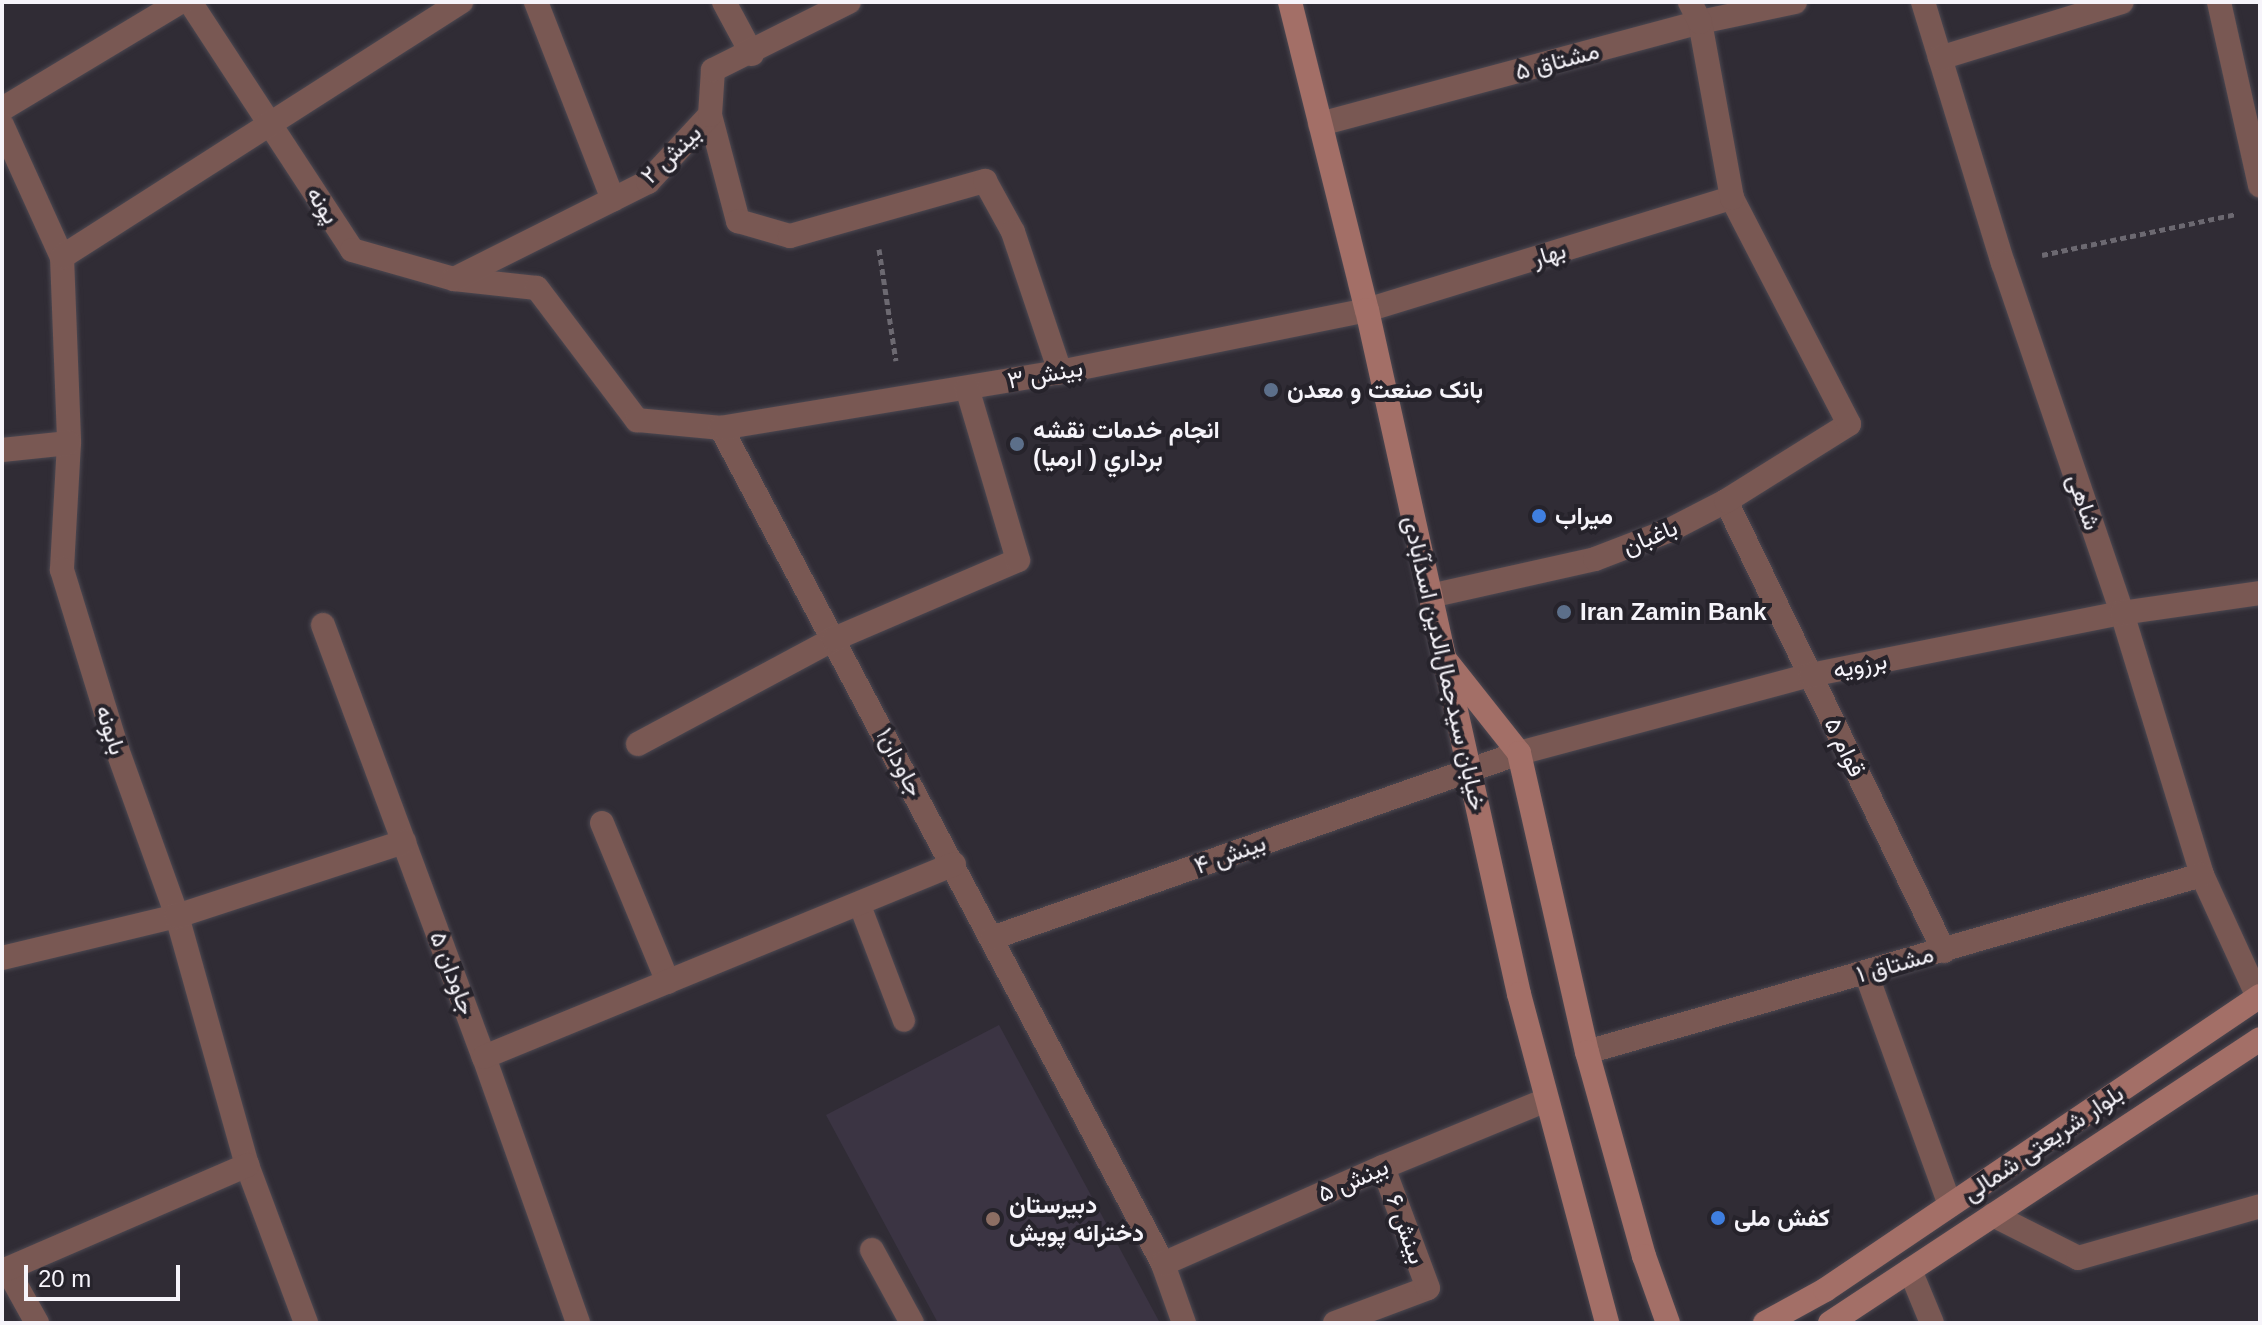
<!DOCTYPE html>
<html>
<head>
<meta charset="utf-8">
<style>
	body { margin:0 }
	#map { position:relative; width:2262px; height:1325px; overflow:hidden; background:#302c35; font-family:Arial,Vazirmatn,sans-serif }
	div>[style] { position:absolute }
	.built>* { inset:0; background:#3b3443 }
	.path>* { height:5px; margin-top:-2.5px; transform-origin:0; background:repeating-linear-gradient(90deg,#6c6971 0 6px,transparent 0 10px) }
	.roads { filter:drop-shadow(0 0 2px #4c4851) drop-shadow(0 0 2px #4c4851) }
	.service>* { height:22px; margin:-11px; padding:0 11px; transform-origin:11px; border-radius:11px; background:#795853 }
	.minor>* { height:24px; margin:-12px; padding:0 12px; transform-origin:12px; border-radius:12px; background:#795853 }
	.secondary>* { height:24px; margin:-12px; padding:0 12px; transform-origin:12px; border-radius:12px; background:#a36f67 }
	.dots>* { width:22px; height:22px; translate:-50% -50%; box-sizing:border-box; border:4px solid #26232b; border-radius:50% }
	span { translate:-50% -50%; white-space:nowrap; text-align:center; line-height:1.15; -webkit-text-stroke:8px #26232b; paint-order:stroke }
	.street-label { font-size:24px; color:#f6f4fa }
	.poi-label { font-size:24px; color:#f6f4fa; font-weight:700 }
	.left { translate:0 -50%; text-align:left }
	.frame { position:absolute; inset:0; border:4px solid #f6f4fa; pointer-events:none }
	.scale { position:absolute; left:24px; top:1265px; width:156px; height:36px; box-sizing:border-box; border:4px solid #f6f4fa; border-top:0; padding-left:10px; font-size:24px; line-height:28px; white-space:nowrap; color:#f6f4fa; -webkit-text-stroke:6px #26232b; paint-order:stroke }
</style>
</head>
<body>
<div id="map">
	<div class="built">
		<div style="clip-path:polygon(999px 1025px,1160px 1323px,938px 1323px,826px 1115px)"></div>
	</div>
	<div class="path">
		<div style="left:879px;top:249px;width:113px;rotate:81.4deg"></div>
		<div style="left:2042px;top:255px;width:198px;rotate:-11.9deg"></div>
	</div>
	<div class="roads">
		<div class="service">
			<div style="left:859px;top:903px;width:126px;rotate:69.1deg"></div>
		</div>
		<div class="minor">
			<div style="left:190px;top:2px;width:296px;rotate:56.8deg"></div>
			<div style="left:352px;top:250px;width:106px;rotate:15.9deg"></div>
			<div style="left:454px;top:279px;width:83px;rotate:6.2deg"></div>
			<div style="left:537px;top:288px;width:166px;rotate:52.9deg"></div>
			<div style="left:637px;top:420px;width:84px;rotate:5.4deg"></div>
			<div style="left:721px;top:428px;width:946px;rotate:62.13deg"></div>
			<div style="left:1163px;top:1264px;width:63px;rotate:70.4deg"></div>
			<div style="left:536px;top:2px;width:212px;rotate:68.7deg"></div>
			<div style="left:724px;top:2px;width:59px;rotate:61.7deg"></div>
			<div style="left:1923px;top:2px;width:273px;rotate:73deg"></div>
			<div style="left:2003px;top:263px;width:370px;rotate:71.2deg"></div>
			<div style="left:2122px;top:613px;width:274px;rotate:73deg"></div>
			<div style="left:2202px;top:875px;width:134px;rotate:65.3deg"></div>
			<div style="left:2219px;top:2px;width:188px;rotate:77.4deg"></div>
			<div style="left:1940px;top:58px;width:190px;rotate:-17.1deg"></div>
			<div style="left:2px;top:109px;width:208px;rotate:-31deg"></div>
			<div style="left:710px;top:115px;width:110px;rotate:75.2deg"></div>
			<div style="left:738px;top:221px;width:54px;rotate:16.1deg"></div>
			<div style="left:790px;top:236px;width:203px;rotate:-15.8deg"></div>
			<div style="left:985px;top:181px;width:58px;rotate:61.2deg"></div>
			<div style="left:1013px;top:232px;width:148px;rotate:71.4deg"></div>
			<div style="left:1320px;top:124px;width:393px;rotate:-15deg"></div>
			<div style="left:1700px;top:22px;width:97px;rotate:-11.9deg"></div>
			<div style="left:2px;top:125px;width:145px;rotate:65.6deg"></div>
			<div style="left:62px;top:257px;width:186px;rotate:87.8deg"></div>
			<div style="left:69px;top:443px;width:127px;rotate:93.2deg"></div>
			<div style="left:62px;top:570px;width:187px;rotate:72.9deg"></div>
			<div style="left:117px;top:749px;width:177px;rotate:70.2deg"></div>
			<div style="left:177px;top:916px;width:259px;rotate:74.3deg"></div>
			<div style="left:247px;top:1165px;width:169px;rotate:69.5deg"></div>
			<div style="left:62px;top:257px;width:474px;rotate:-32.6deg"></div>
			<div style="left:454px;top:279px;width:217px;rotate:-26.6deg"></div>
			<div style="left:648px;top:182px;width:91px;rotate:-47.2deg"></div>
			<div style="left:710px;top:115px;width:45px;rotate:-86.2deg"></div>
			<div style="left:713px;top:70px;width:152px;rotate:-26.6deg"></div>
			<div style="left:721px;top:428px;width:344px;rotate:-9.4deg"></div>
			<div style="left:1060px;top:372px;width:313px;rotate:-11.4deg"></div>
			<div style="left:1367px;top:310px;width:382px;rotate:-17.1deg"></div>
			<div style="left:2px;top:450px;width:67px;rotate:-6deg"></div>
			<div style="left:1726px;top:501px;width:500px;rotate:64.15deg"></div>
			<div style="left:1430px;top:596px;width:169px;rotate:-12.6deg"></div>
			<div style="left:1595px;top:559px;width:78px;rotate:-21deg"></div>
			<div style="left:1668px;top:531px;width:65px;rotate:-27.3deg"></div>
			<div style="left:1726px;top:501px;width:145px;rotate:-32deg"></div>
			<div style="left:1849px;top:424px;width:254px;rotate:-117.4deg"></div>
			<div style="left:1732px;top:198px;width:179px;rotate:-100.3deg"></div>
			<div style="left:1700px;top:22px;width:22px;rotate:-117deg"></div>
			<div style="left:323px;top:625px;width:461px;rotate:69.6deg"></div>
			<div style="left:484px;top:1057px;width:282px;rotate:70.5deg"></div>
			<div style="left:638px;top:744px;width:222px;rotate:-28.2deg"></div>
			<div style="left:834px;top:639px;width:200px;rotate:-23.2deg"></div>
			<div style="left:1018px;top:560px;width:179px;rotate:-106.5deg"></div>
			<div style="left:602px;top:823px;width:172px;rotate:67.5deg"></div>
			<div style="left:992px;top:938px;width:559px;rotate:-19.34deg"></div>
			<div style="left:1519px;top:753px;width:302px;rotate:-15deg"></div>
			<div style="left:1811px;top:675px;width:317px;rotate:-11.3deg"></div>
			<div style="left:2122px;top:613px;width:139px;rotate:-8.2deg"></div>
			<div style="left:2px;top:958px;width:180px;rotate:-13.5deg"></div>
			<div style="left:177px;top:916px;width:239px;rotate:-18.1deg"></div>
			<div style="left:1866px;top:973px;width:247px;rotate:70.1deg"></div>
			<div style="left:1587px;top:1052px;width:640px;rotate:-16.06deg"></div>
			<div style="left:484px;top:1057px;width:508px;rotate:-22.32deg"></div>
			<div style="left:1993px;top:1215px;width:95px;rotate:26.8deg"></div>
			<div style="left:2078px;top:1258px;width:189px;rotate:-15.9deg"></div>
			<div style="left:872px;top:1250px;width:83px;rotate:61.3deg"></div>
			<div style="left:1163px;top:1264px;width:240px;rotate:-23.8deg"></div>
			<div style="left:1383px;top:1167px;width:176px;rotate:-22.3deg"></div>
			<div style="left:2px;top:1269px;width:5px"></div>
			<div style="left:7px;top:1269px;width:62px;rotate:60.9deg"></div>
			<div style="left:7px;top:1269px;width:262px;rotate:-23.4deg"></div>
			<div style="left:1910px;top:1270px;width:57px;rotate:67.5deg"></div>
			<div style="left:1335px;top:1323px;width:99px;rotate:-20.6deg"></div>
			<div style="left:1428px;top:1288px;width:129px;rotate:-110.4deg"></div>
		</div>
		<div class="secondary">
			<div style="left:1290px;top:2px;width:317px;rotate:76deg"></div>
			<div style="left:1367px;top:310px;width:701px;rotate:77.47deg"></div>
			<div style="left:1519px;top:994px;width:341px;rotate:75deg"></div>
			<div style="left:1447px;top:662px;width:116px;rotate:51.6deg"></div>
			<div style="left:1519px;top:753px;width:307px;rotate:77.2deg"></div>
			<div style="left:1587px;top:1052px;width:212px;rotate:74.4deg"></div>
			<div style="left:1644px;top:1256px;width:71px;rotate:70.3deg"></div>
			<div style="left:1765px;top:1323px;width:68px;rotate:-28.8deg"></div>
			<div style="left:1825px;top:1290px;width:525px;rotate:-34.05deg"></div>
			<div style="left:1830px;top:1323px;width:515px;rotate:-33.44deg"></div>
		</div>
	</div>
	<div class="dots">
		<div style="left:1271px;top:390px;background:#5c6f8a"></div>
		<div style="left:1017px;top:444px;background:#5c6f8a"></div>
		<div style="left:1539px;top:516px;background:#3f7fe0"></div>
		<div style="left:1564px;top:612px;background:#5c6f8a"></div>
		<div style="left:1718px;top:1218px;background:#3f7fe0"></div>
		<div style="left:993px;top:1219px;background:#8d6e63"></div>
	</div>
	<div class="street-label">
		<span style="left:1557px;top:61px;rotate:-15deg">مشتاق ۵</span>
		<span style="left:671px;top:154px;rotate:-44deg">بینش ۲</span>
		<span style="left:323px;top:205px;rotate:57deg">پونه</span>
		<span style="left:1549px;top:254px;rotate:-17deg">بهار</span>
		<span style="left:1045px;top:374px;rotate:-10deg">بینش ۳</span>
		<span style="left:2084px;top:502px;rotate:71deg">شاهی</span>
		<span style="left:1650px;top:537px;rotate:-23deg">باغبان</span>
		<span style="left:1445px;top:663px;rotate:77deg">خیابان سیدجمال‌الدین اسدآبادی</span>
		<span style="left:1860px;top:665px;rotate:-11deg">برزویه</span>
		<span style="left:111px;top:730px;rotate:72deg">بابونه</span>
		<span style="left:1845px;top:747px;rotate:64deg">قوام ۵</span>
		<span style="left:900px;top:762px;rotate:62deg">جاودان۱</span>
		<span style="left:1230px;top:854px;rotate:-20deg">بینش ۴</span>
		<span style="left:1895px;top:964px;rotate:-16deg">مشتاق ۱</span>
		<span style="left:453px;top:973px;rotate:69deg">جاودان ۵</span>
		<span style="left:2043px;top:1143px;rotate:-34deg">بلوار شریعتی شمالی</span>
		<span style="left:1353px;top:1180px;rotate:-24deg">بینش ۵</span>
		<span style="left:1406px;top:1229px;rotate:70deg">بینش ۶</span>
	</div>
	<div class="poi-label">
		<span class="left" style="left:1287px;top:390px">بانک صنعت و معدن</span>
		<span class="left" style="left:1033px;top:444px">انجام خدمات نقشه<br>برداري ( ارميا)</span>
		<span class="left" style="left:1555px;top:516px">میراب</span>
		<span class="left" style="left:1580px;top:612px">Iran Zamin Bank</span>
		<span class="left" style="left:1009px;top:1219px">دبیرستان<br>دخترانه پویش</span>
		<span class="left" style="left:1734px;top:1218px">کفش ملی</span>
	</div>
	<div class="frame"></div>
	<div class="scale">20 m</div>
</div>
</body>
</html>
